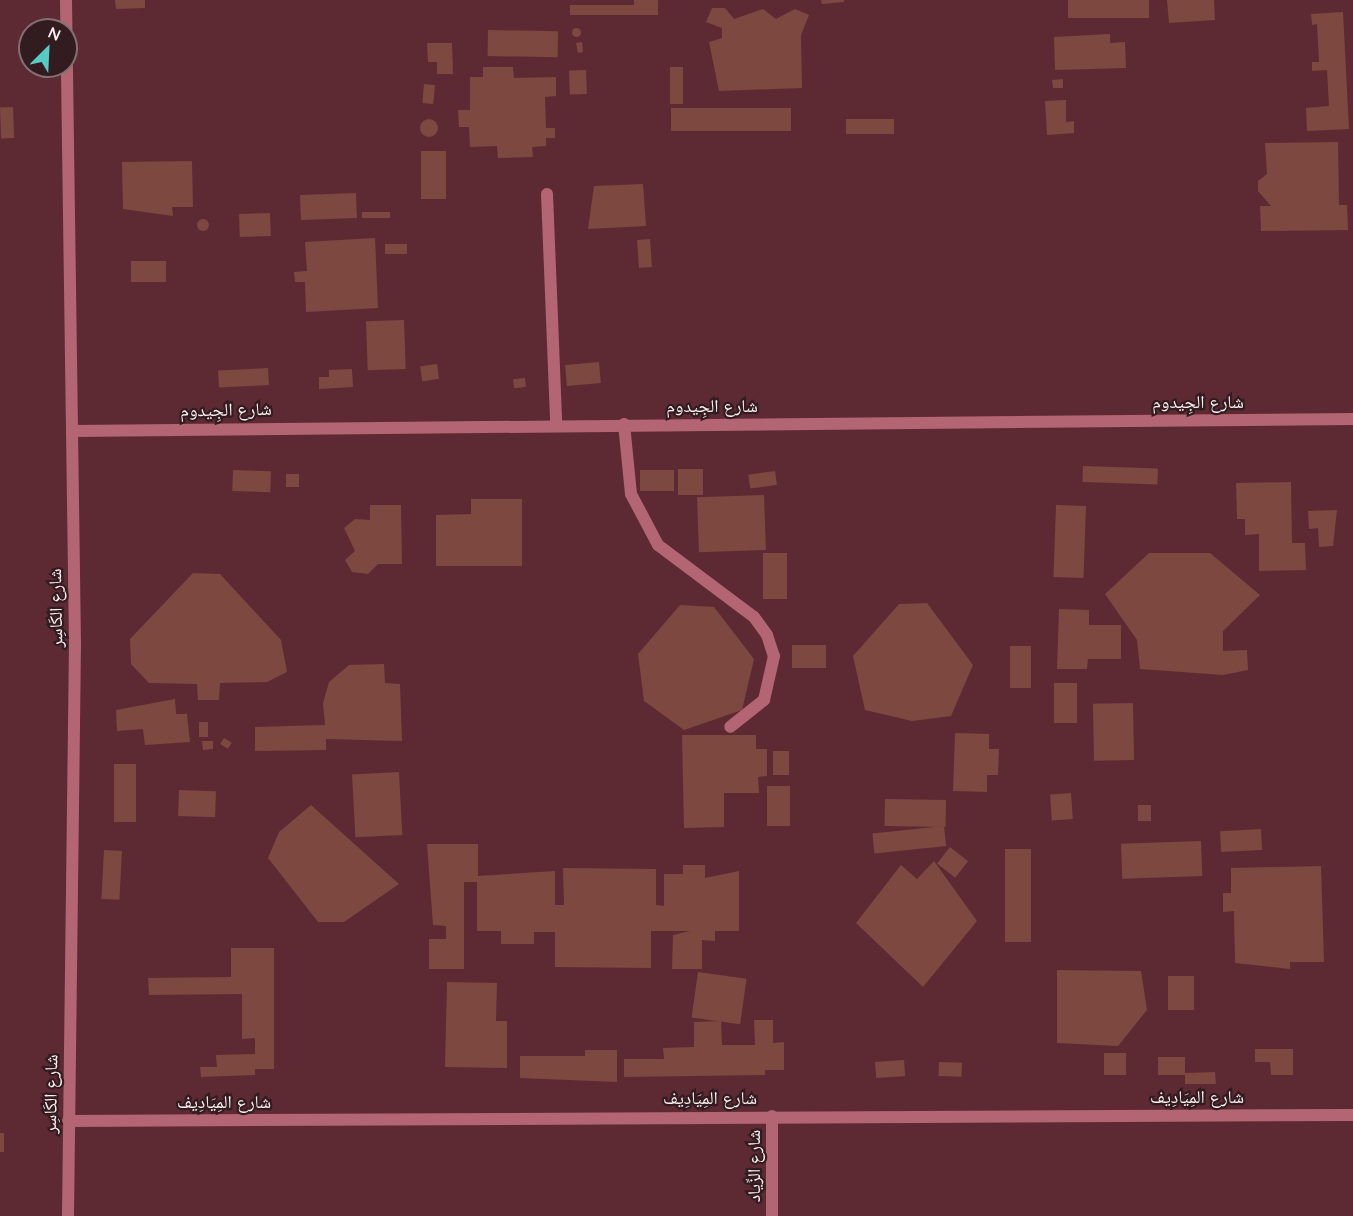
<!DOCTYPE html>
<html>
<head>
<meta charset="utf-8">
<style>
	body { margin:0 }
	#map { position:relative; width:1353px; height:1216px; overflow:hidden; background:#5d2a34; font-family:Quicksand,"Noto Naskh Arabic",sans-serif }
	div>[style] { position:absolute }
	.building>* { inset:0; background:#7d4840; transform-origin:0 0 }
	.round { border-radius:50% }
	.minor>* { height:12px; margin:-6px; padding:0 6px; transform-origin:6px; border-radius:6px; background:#b46573 }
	span { translate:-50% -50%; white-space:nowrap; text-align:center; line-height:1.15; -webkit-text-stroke:4.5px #331c1f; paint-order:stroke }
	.street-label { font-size:18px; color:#fdeff1 }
	.north { position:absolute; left:18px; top:18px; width:60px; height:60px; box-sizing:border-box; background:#331c1f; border:2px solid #847073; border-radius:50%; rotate:24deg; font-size:16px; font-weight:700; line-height:24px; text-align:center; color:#fdeff1 }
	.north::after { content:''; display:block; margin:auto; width:21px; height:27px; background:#55cdc6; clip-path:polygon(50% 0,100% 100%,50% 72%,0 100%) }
</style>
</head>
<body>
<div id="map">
	<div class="building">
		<div style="clip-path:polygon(115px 0,145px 0,145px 8px,116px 9px)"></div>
		<div style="clip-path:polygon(634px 0,658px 0,658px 15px,570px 15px,570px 5px,634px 5px)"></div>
		<div style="clip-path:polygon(821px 0,844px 0,844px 2px,822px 4px)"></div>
		<div style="left:1068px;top:0;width:81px;height:18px"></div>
		<div style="clip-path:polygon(1167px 0,1214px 0,1215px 20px,1169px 23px)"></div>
		<div style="clip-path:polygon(712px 8px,725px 8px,734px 19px,763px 9px,776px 19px,795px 9px,809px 15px,801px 35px,802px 88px,719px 91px,709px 42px,722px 38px,722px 28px,706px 22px)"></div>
		<div style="clip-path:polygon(1343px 12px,1349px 129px,1307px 131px,1306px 108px,1329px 106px,1327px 70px,1312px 71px,1312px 62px,1319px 62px,1317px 24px,1312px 25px,1311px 14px)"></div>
		<div class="round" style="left:571.5px;top:27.5px;width:9px;height:9px"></div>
		<div style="left:488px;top:30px;width:70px;height:26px;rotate:1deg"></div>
		<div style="clip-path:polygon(1110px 34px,1110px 43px,1125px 42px,1126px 68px,1055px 70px,1054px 37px)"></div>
		<div style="clip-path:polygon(582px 42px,583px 52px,578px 53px,576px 43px)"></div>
		<div style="clip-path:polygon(427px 43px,452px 43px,453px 74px,437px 74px,437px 62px,428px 62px)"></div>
		<div style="clip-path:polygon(483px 67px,513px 67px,514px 78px,556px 77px,556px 96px,545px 97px,546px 128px,555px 128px,555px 138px,546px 138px,546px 146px,532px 147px,533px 157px,498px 158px,497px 146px,470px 147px,469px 127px,459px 127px,458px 110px,470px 110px,470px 77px,483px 77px)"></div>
		<div style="left:670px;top:67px;width:13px;height:37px"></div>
		<div style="left:586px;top:70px;width:24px;height:17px;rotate:88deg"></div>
		<div style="clip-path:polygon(1063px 79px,1063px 88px,1053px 88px,1052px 80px)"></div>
		<div style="left:424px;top:84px;width:11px;height:19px;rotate:5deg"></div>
		<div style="clip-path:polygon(1066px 100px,1066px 122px,1074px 121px,1074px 133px,1047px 135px,1045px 101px)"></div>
		<div style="left:13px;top:107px;width:31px;height:13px;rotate:88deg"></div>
		<div style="left:791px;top:108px;width:23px;height:120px;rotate:90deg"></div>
		<div class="round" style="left:420px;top:119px;width:18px;height:18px"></div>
		<div style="left:894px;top:119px;width:15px;height:48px;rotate:90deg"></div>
		<div style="clip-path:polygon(1338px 142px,1339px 205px,1347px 205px,1348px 230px,1261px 231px,1260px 206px,1271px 206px,1258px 191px,1258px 181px,1267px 174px,1265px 143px)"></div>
		<div style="left:421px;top:151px;width:25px;height:48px"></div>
		<div style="clip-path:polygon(192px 161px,193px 207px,172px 207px,173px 216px,123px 209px,122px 162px)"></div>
		<div style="clip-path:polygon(643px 184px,646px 226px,588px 229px,594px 186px)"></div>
		<div style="left:356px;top:193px;width:25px;height:56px;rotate:88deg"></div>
		<div style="left:362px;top:212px;width:28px;height:6px"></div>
		<div style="left:270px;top:213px;width:23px;height:31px;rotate:88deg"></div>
		<div class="round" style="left:197px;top:219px;width:12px;height:12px"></div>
		<div style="clip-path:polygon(375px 238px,378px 308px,306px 312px,305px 282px,295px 282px,294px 272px,307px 271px,305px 242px)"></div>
		<div style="left:650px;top:239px;width:28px;height:13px;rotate:86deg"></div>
		<div style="left:385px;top:244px;width:22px;height:10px"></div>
		<div style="left:166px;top:261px;width:21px;height:35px;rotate:90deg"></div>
		<div style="left:404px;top:320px;width:49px;height:38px;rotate:88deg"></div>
		<div style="left:599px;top:362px;width:21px;height:34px;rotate:85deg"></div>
		<div style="left:437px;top:364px;width:15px;height:17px;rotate:82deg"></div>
		<div style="left:268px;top:368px;width:17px;height:50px;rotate:87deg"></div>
		<div style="clip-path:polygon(352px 369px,353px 387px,319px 389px,319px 377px,329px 377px,329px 370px)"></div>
		<div style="left:525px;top:378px;width:9px;height:12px;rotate:84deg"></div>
		<div style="left:1083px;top:466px;width:75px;height:16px;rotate:2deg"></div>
		<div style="left:703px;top:469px;width:26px;height:25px;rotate:90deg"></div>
		<div style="left:233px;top:470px;width:38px;height:21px;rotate:2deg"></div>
		<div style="left:640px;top:470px;width:34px;height:21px"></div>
		<div style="left:775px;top:471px;width:14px;height:27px;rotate:82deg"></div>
		<div style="left:286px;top:474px;width:13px;height:13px"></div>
		<div style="clip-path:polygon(1291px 482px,1292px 543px,1305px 543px,1306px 570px,1259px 571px,1259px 534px,1245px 535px,1245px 519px,1237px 519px,1236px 483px)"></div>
		<div style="left:764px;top:495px;width:55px;height:67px;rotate:88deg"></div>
		<div style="clip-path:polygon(471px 499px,522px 499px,522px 566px,436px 566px,436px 515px,471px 514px)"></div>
		<div style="clip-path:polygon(370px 505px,401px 505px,402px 564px,378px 564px,368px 574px,352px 572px,345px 560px,355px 551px,344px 528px,355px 519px,370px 520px)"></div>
		<div style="left:1056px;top:505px;width:30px;height:72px;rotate:2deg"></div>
		<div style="clip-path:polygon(1337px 510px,1333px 546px,1319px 547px,1318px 528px,1309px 529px,1308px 511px)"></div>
		<div style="left:787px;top:553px;width:46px;height:24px;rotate:90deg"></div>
		<div style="clip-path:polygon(1149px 553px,1210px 553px,1260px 595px,1223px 631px,1223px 651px,1247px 650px,1248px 670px,1223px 675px,1140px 669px,1137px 640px,1105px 594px)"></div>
		<div style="clip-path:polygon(193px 573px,220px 574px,281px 640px,287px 672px,267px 682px,220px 683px,219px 700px,198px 700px,197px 684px,149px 683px,131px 664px,130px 639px)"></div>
		<div style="clip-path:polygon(927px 603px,973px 665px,951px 716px,912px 721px,865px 710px,853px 656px,899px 604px)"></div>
		<div style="clip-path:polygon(680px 605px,714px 607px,754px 659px,742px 710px,684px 730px,644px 701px,638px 654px)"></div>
		<div style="clip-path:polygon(1059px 609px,1089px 610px,1089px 625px,1121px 625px,1121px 659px,1088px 659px,1087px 669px,1057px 669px)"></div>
		<div style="left:792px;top:645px;width:34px;height:23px"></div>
		<div style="left:1010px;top:646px;width:21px;height:42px"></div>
		<div style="clip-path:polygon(384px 664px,385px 683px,400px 684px,402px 741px,326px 739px,326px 750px,255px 751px,255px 727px,325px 725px,323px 703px,329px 682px,349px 665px)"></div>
		<div style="left:1054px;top:683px;width:23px;height:40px"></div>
		<div style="clip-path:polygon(175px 699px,176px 714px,187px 714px,190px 742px,145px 745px,143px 729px,117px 731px,116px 710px)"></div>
		<div style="left:1133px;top:703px;width:57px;height:40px;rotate:89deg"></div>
		<div style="left:199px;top:722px;width:9px;height:15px"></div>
		<div style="clip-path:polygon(955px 733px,989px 734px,989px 749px,999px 749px,998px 775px,987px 775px,987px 792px,953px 791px)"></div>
		<div style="clip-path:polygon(682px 735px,756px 735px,756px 749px,767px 749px,767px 776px,758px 777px,759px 793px,724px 793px,724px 827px,684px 828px)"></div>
		<div style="left:224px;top:738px;width:9px;height:7px;rotate:32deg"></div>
		<div style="clip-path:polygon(202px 741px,213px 741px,213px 749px,203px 750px)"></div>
		<div style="left:773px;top:751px;width:16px;height:24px"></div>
		<div style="left:114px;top:764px;width:22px;height:58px"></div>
		<div style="left:399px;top:772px;width:63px;height:47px;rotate:87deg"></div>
		<div style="left:767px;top:786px;width:23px;height:40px"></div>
		<div style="left:179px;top:790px;width:37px;height:26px;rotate:2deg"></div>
		<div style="left:1071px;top:793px;width:26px;height:21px;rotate:86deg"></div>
		<div style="left:885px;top:799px;width:61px;height:27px;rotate:1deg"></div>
		<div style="clip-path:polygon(311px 805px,399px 884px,344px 922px,318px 922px,268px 858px,279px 832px)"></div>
		<div style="left:1138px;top:805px;width:13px;height:16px"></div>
		<div style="left:944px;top:826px;width:20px;height:72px;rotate:84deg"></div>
		<div style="left:1261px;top:829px;width:21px;height:41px;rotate:87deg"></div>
		<div style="left:1201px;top:841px;width:35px;height:80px;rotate:88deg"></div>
		<div style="clip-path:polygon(427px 844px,478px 844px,478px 876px,555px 871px,555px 905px,564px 905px,563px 868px,656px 869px,656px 905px,664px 906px,664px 874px,683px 874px,683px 865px,705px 865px,705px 878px,739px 871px,739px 931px,715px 931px,715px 941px,702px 940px,702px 969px,672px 969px,673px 935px,690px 931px,651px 931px,651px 968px,555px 967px,555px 932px,534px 932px,534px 944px,501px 944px,501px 931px,477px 931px,477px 882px,464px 882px,464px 969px,429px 969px,429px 939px,446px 939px,446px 926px,433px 925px)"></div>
		<div style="left:950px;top:847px;width:23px;height:21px;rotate:38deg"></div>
		<div style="left:1005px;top:849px;width:26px;height:93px"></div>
		<div style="left:104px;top:850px;width:18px;height:49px;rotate:3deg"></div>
		<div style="clip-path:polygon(934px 861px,977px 921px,923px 987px,856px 923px,901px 865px,917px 879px)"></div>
		<div style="clip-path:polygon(1321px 866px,1324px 962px,1290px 962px,1290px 969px,1235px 963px,1234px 911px,1223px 912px,1223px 893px,1231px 893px,1231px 868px)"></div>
		<div style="clip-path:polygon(231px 948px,274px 948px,274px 1069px,255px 1069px,255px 1075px,201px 1077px,200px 1067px,217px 1067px,216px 1055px,255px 1054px,255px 1038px,242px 1039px,242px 994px,149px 995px,148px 978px,231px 977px)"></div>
		<div style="clip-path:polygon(1057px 970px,1141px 971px,1147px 1010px,1118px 1046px,1057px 1043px)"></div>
		<div style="left:698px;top:972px;width:49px;height:46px;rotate:8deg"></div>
		<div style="left:1168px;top:976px;width:26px;height:34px"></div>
		<div style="clip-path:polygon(447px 982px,497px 983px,496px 1021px,507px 1021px,507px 1068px,445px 1067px)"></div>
		<div style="clip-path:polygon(754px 1020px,773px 1020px,773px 1043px,784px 1042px,784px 1070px,765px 1070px,765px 1075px,624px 1077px,624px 1059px,664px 1059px,663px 1048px,694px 1047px,694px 1022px,721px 1021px,722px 1045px,755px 1045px)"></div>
		<div style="clip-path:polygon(1255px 1049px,1293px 1049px,1293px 1075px,1271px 1075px,1270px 1062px,1255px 1062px)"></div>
		<div style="clip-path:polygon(585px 1050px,617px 1050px,617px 1082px,520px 1078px,520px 1056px,585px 1056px)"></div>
		<div style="left:1104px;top:1053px;width:22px;height:22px"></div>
		<div style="clip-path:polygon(1158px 1057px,1185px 1057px,1185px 1073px,1215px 1072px,1216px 1084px,1185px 1084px,1185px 1075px,1158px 1075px)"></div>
		<div style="left:904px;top:1060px;width:16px;height:29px;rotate:86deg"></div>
		<div style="left:939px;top:1062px;width:23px;height:14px;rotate:2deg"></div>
		<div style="left:0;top:1133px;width:4px;height:19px"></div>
	</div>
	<div class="minor">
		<div style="left:66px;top:0;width:643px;rotate:89.2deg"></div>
		<div style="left:75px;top:643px;width:573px;rotate:90.7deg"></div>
		<div style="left:547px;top:194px;width:229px;rotate:87.7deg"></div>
		<div style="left:624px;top:424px;width:70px;rotate:84.3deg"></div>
		<div style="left:631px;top:494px;width:58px;rotate:62.1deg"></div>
		<div style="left:658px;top:545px;width:120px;rotate:36.9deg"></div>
		<div style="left:754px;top:617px;width:22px;rotate:54deg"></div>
		<div style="left:767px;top:635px;width:22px;rotate:72deg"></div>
		<div style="left:774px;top:656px;width:45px;rotate:102.8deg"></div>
		<div style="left:764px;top:700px;width:43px;rotate:141.5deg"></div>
		<div style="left:72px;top:431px;width:1281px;rotate:-0.54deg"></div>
		<div style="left:772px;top:1116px;width:100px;rotate:90deg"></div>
		<div style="left:68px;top:1121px;width:1285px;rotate:-0.27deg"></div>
	</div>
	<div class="street-label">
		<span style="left:1198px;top:402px">شارع الجِيدوم</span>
		<span style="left:712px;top:406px">شارع الجِيدوم</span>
		<span style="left:226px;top:410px;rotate:-1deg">شارع الجِيدوم</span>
		<span style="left:56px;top:608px;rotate:-91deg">شارع الكَاسِر</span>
		<span style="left:51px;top:1094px;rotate:-89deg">شارع الكَاسِر</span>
		<span style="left:1197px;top:1097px">شارع المِيَادِيف</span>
		<span style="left:710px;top:1098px">شارع المِيَادِيف</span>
		<span style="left:224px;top:1102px">شارع المِيَادِيف</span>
		<span style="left:754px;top:1166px;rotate:-90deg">شارع الزِّياد</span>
	</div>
	<div class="north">N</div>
</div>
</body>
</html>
